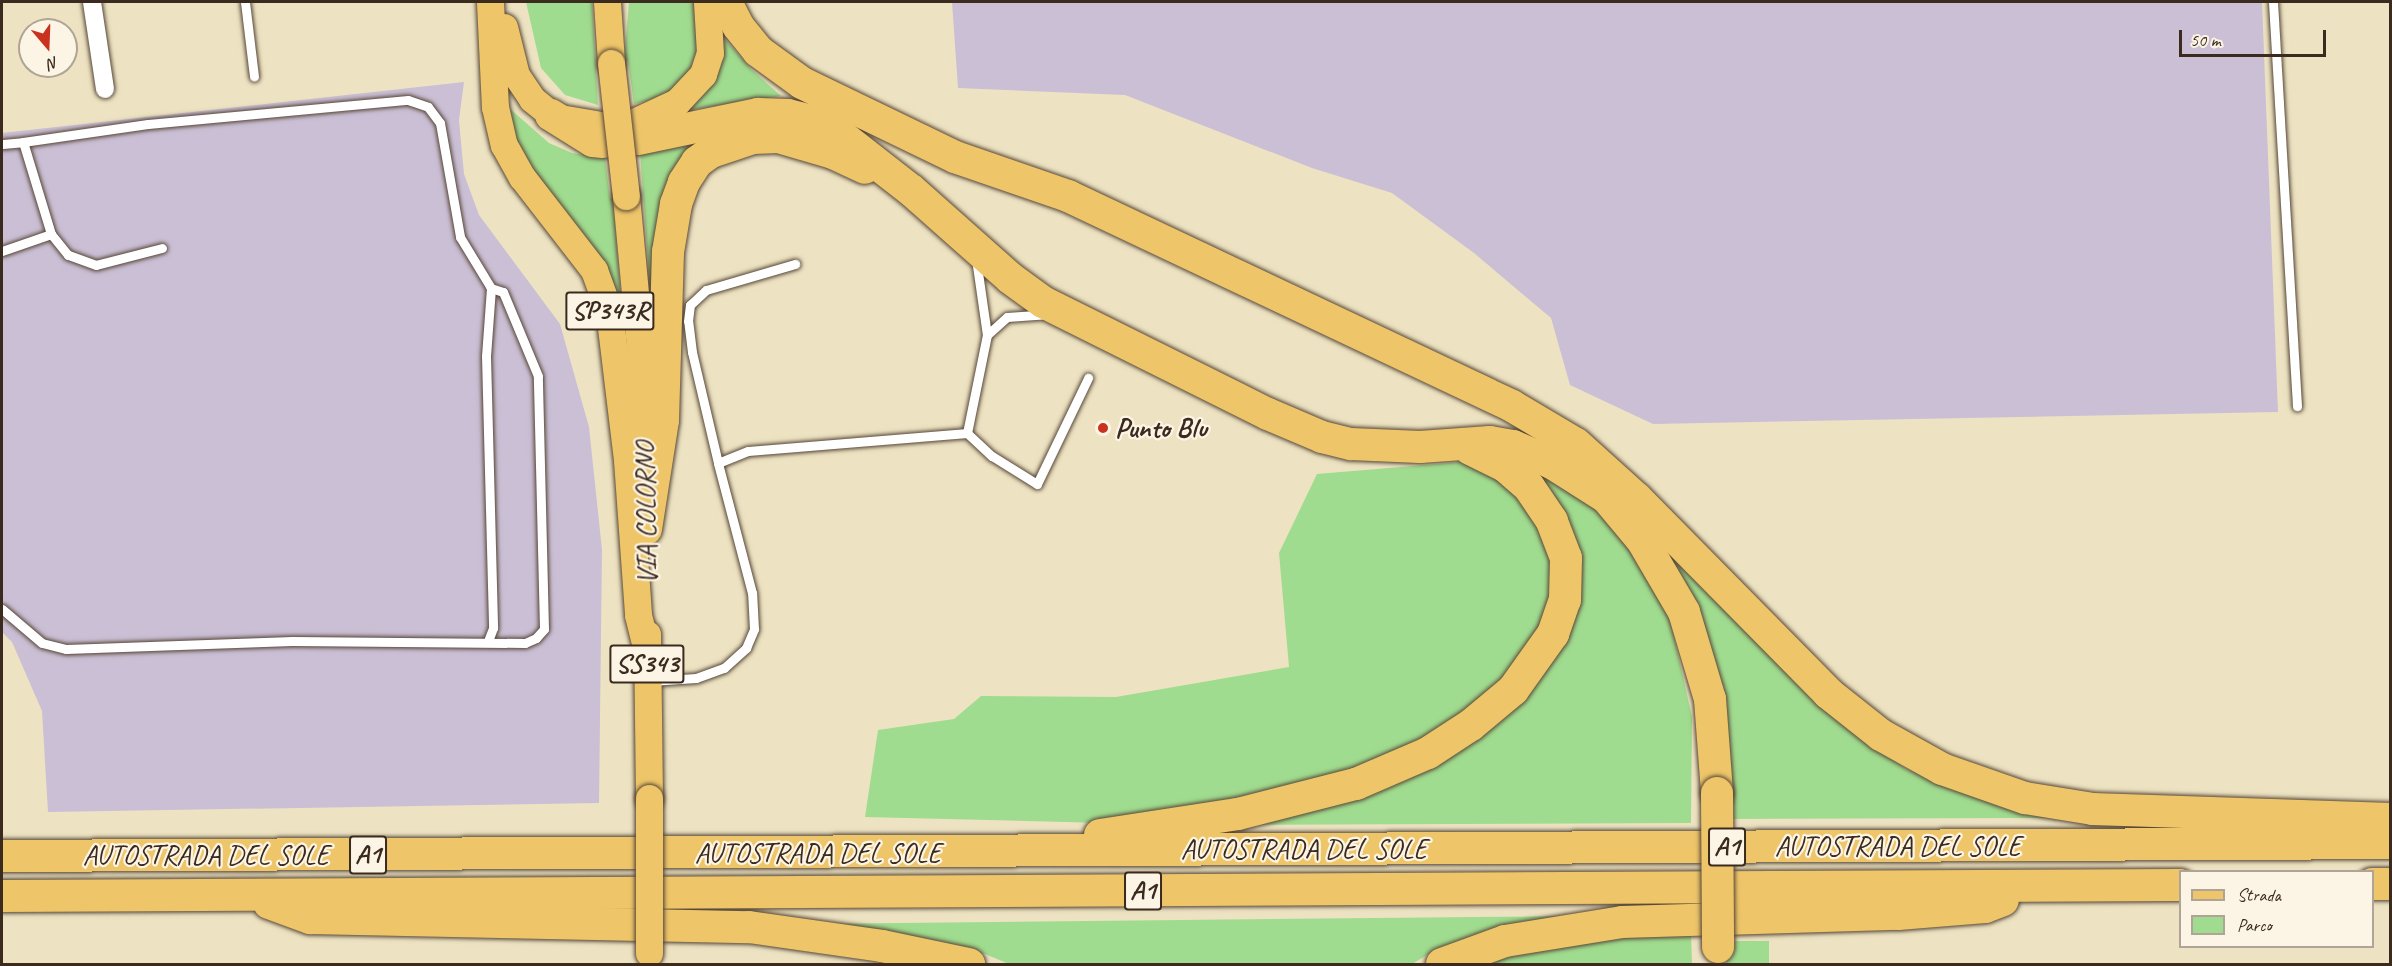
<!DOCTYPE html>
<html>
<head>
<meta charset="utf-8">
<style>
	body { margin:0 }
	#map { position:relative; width:2392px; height:966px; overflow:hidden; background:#ede3c2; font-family:Caveat,sans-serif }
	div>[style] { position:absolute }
	.industrial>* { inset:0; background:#cbbfd5 }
	.green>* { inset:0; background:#a0dc8f; transform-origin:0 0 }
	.roads { filter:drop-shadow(0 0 2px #564637) drop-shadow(0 0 2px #564637) }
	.lane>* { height:9px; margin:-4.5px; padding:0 4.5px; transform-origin:4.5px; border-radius:4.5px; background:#fff }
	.street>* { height:18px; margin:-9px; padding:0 9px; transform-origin:9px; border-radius:9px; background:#fff }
	.primary>* { height:27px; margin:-13.5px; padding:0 13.5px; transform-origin:13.5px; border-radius:13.5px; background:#eec569 }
	.highway>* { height:32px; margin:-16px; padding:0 16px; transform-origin:16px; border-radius:16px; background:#eec569 }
	.bridges { filter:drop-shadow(0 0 2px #564637) drop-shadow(0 0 2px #564637) }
	.primary-bridge>* { height:27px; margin:-13.5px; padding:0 13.5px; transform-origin:13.5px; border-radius:13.5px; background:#eec569 }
	.highway-bridge>* { height:32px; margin:-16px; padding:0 16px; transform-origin:16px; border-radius:16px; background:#eec569 }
	.dots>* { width:16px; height:16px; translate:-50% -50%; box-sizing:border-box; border:3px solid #fcf5e5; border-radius:50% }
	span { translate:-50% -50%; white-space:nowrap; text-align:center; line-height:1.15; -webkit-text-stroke:4.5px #fcf5e5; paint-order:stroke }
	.shield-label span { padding:2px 4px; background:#fcf5e5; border:2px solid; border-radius:4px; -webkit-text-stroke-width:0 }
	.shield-label { font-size:27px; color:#3b2a1e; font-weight:700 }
	.poi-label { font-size:28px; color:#3b2a1e; font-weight:700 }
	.left { translate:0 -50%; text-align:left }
	.street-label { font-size:28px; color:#3b2a1e }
	.frame { position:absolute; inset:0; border:3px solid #3b2a1e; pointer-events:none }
	.legend { position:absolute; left:2179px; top:870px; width:195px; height:78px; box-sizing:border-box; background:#fcf5e5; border:2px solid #afa495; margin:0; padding:8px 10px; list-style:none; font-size:18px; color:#3b2a1e }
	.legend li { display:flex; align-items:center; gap:12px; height:30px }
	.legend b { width:30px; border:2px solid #afa495 }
	.north { position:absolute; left:18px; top:18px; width:60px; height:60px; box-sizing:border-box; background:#fcf5e5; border:2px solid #afa495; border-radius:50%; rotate:161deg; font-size:16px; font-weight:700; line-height:24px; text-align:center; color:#3b2a1e }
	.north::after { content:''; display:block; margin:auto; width:21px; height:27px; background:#c8321e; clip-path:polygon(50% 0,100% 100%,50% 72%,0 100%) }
	.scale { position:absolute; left:2179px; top:30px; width:147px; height:27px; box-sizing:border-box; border:3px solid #3b2a1e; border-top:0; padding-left:8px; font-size:18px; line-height:21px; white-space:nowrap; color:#3b2a1e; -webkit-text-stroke:4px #fcf5e5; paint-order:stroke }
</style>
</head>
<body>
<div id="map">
	<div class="industrial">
		<div style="clip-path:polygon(952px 2px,2262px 2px,2278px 412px,1653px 424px,1570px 385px,1551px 318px,1474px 253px,1392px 193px,1312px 168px,1125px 95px,958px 88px)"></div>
		<div style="clip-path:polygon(464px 82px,459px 120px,464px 174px,479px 215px,560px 324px,589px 427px,602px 550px,599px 803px,48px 812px,42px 711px,12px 642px,2px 632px,2px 133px)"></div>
	</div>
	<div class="green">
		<div style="clip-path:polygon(526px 2px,592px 2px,598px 105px,565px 95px,541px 68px)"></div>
		<div style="clip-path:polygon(629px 2px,697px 2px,701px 38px,686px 81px,655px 99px,634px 104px,628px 61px,624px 61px)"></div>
		<div style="clip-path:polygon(723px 37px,751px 69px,781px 96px,688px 110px,717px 73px)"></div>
		<div style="clip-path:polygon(509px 108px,549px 143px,572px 153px,605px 158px,610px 198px,613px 198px,623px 326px,513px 134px)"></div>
		<div style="clip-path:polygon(725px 134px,703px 148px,653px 328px,640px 152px)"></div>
		<div style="clip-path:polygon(1473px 461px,1499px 476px,1534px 510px,1553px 558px,1547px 615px,1510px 670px,1456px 720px,1375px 764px,1276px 794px,1105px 823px,865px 817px,878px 730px,954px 719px,981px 696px,1116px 697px,1289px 667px,1279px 553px,1317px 474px)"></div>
		<div style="clip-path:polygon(1545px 468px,1585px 496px,1626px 544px,1670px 619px,1692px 717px,1691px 823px,1215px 825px,1323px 805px,1550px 653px,1567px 533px,1543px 477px)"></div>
		<div style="clip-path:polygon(1633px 510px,1835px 718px,1906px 769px,1989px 802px,2056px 818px,1722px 819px,1720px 726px)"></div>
		<div style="clip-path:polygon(1566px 916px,1439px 948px,1412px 964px,1009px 964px,985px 954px,806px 924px)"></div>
		<div style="clip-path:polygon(1691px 933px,1692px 964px,1473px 964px,1567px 940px)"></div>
		<div style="left:1726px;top:941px;width:43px;height:23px"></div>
	</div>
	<div class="roads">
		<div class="lane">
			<div style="left:245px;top:2px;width:75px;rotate:83.1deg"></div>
			<div style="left:2273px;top:2px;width:405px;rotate:86.6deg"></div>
			<div style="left:2px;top:144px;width:21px;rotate:-5deg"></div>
			<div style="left:162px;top:248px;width:68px;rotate:165.6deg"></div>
			<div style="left:96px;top:265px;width:30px;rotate:-160deg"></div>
			<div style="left:68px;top:255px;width:27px;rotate:-129deg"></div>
			<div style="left:51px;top:234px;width:96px;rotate:-106.9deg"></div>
			<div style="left:23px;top:142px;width:126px;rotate:-8.2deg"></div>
			<div style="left:148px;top:124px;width:261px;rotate:-5.3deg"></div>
			<div style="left:408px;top:100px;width:21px;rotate:19deg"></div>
			<div style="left:428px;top:107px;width:20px;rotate:53deg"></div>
			<div style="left:440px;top:123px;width:116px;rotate:80deg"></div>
			<div style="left:460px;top:237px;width:60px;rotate:58.7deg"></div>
			<div style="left:2px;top:251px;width:52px;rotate:-19.1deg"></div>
			<div style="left:987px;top:335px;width:27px;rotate:-42deg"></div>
			<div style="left:1007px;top:317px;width:39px;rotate:-4deg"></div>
			<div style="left:967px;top:433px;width:100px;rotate:-78.5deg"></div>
			<div style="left:987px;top:335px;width:77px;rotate:-98.2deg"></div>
			<div style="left:718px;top:463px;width:114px;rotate:-103.2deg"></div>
			<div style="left:692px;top:352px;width:31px;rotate:-97deg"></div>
			<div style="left:688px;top:321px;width:16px;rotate:-83deg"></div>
			<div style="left:690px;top:305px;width:22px;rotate:-43deg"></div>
			<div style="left:706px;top:290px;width:93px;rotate:-16.3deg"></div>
			<div style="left:2px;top:609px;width:52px;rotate:40.4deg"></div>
			<div style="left:42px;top:643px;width:25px;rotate:14deg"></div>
			<div style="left:66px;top:649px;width:226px;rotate:-2deg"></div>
			<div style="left:292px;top:641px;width:233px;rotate:0.5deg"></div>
			<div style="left:525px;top:643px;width:12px;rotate:-24deg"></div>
			<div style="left:536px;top:638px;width:12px;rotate:-48deg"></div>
			<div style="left:544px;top:629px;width:253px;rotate:-91.4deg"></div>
			<div style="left:538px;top:376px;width:91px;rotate:-112.6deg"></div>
			<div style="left:503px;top:292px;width:13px;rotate:-162deg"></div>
			<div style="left:491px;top:288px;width:68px;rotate:94.2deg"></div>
			<div style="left:486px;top:356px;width:272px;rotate:88.5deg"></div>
			<div style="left:493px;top:628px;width:14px;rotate:111deg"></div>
			<div style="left:650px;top:681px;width:46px;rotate:-3.7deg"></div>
			<div style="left:696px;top:678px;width:30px;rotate:-20deg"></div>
			<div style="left:724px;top:668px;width:30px;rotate:-42deg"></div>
			<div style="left:746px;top:648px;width:21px;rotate:-67deg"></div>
			<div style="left:754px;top:629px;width:36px;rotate:-93deg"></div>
			<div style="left:752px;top:593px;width:134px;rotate:-104.7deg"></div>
			<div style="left:718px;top:463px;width:32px;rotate:-22deg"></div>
			<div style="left:748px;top:451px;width:220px;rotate:-4.7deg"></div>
			<div style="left:967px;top:433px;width:34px;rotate:43deg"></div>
			<div style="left:992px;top:456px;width:53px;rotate:31.9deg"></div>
			<div style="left:1037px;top:484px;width:118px;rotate:-64.3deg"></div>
		</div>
		<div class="street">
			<div style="left:92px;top:2px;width:88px;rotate:81.5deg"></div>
		</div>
		<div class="primary">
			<div style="left:490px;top:2px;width:105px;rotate:87.3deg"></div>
			<div style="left:495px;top:107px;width:39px;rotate:77deg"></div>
			<div style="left:504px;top:145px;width:37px;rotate:61deg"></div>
			<div style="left:522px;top:177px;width:118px;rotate:52.3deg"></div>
			<div style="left:594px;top:270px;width:44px;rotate:69.9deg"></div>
			<div style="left:609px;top:311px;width:150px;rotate:83.1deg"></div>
			<div style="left:627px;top:460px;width:155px;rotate:85.9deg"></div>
			<div style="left:638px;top:615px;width:38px;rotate:76deg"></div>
			<div style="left:607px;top:2px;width:61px;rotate:86.2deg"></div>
			<div style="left:504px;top:27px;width:49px;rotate:76deg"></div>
			<div style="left:516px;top:75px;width:29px;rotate:56deg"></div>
			<div style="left:532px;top:99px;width:28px;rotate:39deg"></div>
			<div style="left:554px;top:117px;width:48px;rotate:9.7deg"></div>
			<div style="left:636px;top:121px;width:45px;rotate:-24.9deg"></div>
			<div style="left:677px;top:102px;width:38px;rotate:-47deg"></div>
			<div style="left:703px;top:74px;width:22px;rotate:-72deg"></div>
			<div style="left:710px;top:53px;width:51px;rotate:-93.4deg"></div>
			<div style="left:626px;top:196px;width:151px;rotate:84.7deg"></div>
			<div style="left:640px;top:346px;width:124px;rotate:87.2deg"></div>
			<div style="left:647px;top:634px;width:164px;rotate:89.3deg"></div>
		</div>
		<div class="highway">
			<div style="left:726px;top:2px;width:27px;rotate:63deg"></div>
			<div style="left:738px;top:26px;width:32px;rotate:51deg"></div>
			<div style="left:758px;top:51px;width:54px;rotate:36deg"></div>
			<div style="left:802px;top:83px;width:170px;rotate:25.8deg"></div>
			<div style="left:955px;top:157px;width:120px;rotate:19deg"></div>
			<div style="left:1068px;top:196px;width:491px;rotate:25.3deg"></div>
			<div style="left:1512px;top:406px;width:74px;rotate:30.7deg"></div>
			<div style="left:1576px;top:444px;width:82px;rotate:42deg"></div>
			<div style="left:1637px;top:499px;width:272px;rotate:45.4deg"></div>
			<div style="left:1828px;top:693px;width:68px;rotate:38.4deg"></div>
			<div style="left:1881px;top:735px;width:70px;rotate:29.1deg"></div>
			<div style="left:1942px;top:769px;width:88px;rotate:19.3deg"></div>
			<div style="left:2025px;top:798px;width:69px;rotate:9.2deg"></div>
			<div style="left:2093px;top:809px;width:297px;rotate:1.9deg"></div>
			<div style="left:551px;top:115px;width:49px;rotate:31.8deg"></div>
			<div style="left:593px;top:141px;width:10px;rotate:6deg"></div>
			<div style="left:638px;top:139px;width:123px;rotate:-11.8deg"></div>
			<div style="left:758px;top:114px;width:30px;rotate:2deg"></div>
			<div style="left:788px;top:115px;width:30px;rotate:14deg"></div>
			<div style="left:817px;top:122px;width:14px;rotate:21deg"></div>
			<div style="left:830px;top:127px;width:103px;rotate:37.9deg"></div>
			<div style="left:911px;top:190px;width:132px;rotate:41.6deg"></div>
			<div style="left:1010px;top:278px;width:41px;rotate:36deg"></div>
			<div style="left:1043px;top:302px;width:251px;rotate:26.5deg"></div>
			<div style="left:1268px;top:414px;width:59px;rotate:23.1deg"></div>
			<div style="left:1322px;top:437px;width:30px;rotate:14deg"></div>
			<div style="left:1351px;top:444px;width:69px;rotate:2.5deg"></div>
			<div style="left:1420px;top:447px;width:70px;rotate:-4.1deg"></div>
			<div style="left:1490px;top:442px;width:23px;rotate:10deg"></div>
			<div style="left:1513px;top:446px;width:43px;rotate:23.6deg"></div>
			<div style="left:1552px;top:463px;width:62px;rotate:32.4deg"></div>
			<div style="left:1591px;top:479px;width:80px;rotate:50.1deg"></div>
			<div style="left:1642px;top:540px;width:83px;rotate:59.7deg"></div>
			<div style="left:1684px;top:612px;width:91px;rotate:73.4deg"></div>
			<div style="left:1710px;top:699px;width:94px;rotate:85.7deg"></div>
			<div style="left:646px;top:529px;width:110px;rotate:-81.1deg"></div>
			<div style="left:663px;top:420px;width:168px;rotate:-88.3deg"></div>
			<div style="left:668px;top:252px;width:49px;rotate:-80.5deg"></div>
			<div style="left:676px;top:204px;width:23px;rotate:-70deg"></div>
			<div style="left:684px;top:182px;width:24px;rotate:-57deg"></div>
			<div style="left:697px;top:162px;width:17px;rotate:-36deg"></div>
			<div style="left:711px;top:152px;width:44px;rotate:-18.4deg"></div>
			<div style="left:753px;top:138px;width:25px;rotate:-2deg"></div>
			<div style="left:778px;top:137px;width:57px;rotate:16.2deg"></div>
			<div style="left:833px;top:153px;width:35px;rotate:25deg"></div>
			<div style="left:1100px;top:835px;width:140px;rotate:-8.7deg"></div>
			<div style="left:1238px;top:814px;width:122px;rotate:-14.3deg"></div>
			<div style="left:1356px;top:784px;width:78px;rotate:-23.3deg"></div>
			<div style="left:1428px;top:753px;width:51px;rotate:-33.1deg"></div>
			<div style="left:1471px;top:725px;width:55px;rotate:-39.8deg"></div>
			<div style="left:1513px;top:690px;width:69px;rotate:-54.5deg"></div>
			<div style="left:1553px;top:634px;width:36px;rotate:-71deg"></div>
			<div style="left:1565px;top:600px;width:42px;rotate:-88.6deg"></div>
			<div style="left:1566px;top:558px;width:40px;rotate:-111deg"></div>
			<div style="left:1552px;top:521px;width:41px;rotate:-124.1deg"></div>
			<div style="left:1529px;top:487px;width:32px;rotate:-139deg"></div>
			<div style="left:1505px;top:466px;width:39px;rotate:-154deg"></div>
			<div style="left:2px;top:856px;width:2388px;rotate:-0.31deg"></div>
			<div style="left:2372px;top:884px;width:18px"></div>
			<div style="left:2px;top:896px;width:2178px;rotate:-0.29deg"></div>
			<div style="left:269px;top:903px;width:44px;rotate:20.1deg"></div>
			<div style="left:310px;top:918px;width:439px;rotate:1.2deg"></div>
			<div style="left:749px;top:927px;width:134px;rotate:8.1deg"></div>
			<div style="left:882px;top:946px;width:89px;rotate:11.7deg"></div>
			<div style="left:1442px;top:964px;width:67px;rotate:-20.1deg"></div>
			<div style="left:1505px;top:941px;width:119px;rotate:-9.2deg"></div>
			<div style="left:1622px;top:922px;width:276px;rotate:-1.7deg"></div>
			<div style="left:1898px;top:914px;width:87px;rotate:-4.6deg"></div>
			<div style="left:1985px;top:907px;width:19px;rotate:-21deg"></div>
		</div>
	</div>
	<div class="bridges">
		<div class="primary-bridge">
			<div style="left:611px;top:63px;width:134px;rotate:83.6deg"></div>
			<div style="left:649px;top:798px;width:155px;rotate:90deg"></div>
		</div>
		<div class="highway-bridge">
			<div style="left:1717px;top:793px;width:154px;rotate:89.6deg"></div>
		</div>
	</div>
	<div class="dots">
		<div style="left:1103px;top:428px;background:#c8321e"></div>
	</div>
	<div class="shield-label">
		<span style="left:610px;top:311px">SP343R</span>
		<span style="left:647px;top:664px">SS343</span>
		<span style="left:1727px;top:847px">A1</span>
		<span style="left:368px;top:855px">A1</span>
		<span style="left:1143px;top:891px">A1</span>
	</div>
	<div class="poi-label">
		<span class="left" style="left:1115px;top:428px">Punto Blu</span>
	</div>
	<div class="street-label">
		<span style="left:646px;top:513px;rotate:-91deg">VIA COLORNO</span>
		<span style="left:1898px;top:846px">AUTOSTRADA DEL SOLE</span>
		<span style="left:1304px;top:849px">AUTOSTRADA DEL SOLE</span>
		<span style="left:818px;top:853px">AUTOSTRADA DEL SOLE</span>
		<span style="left:206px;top:855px">AUTOSTRADA DEL SOLE</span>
	</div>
	<div class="frame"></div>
	<ul class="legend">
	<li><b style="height:8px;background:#eec569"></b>Strada</li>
	<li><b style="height:16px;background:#a0dc8f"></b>Parco</li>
	</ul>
	<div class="north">N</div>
	<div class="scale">50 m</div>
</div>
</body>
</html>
